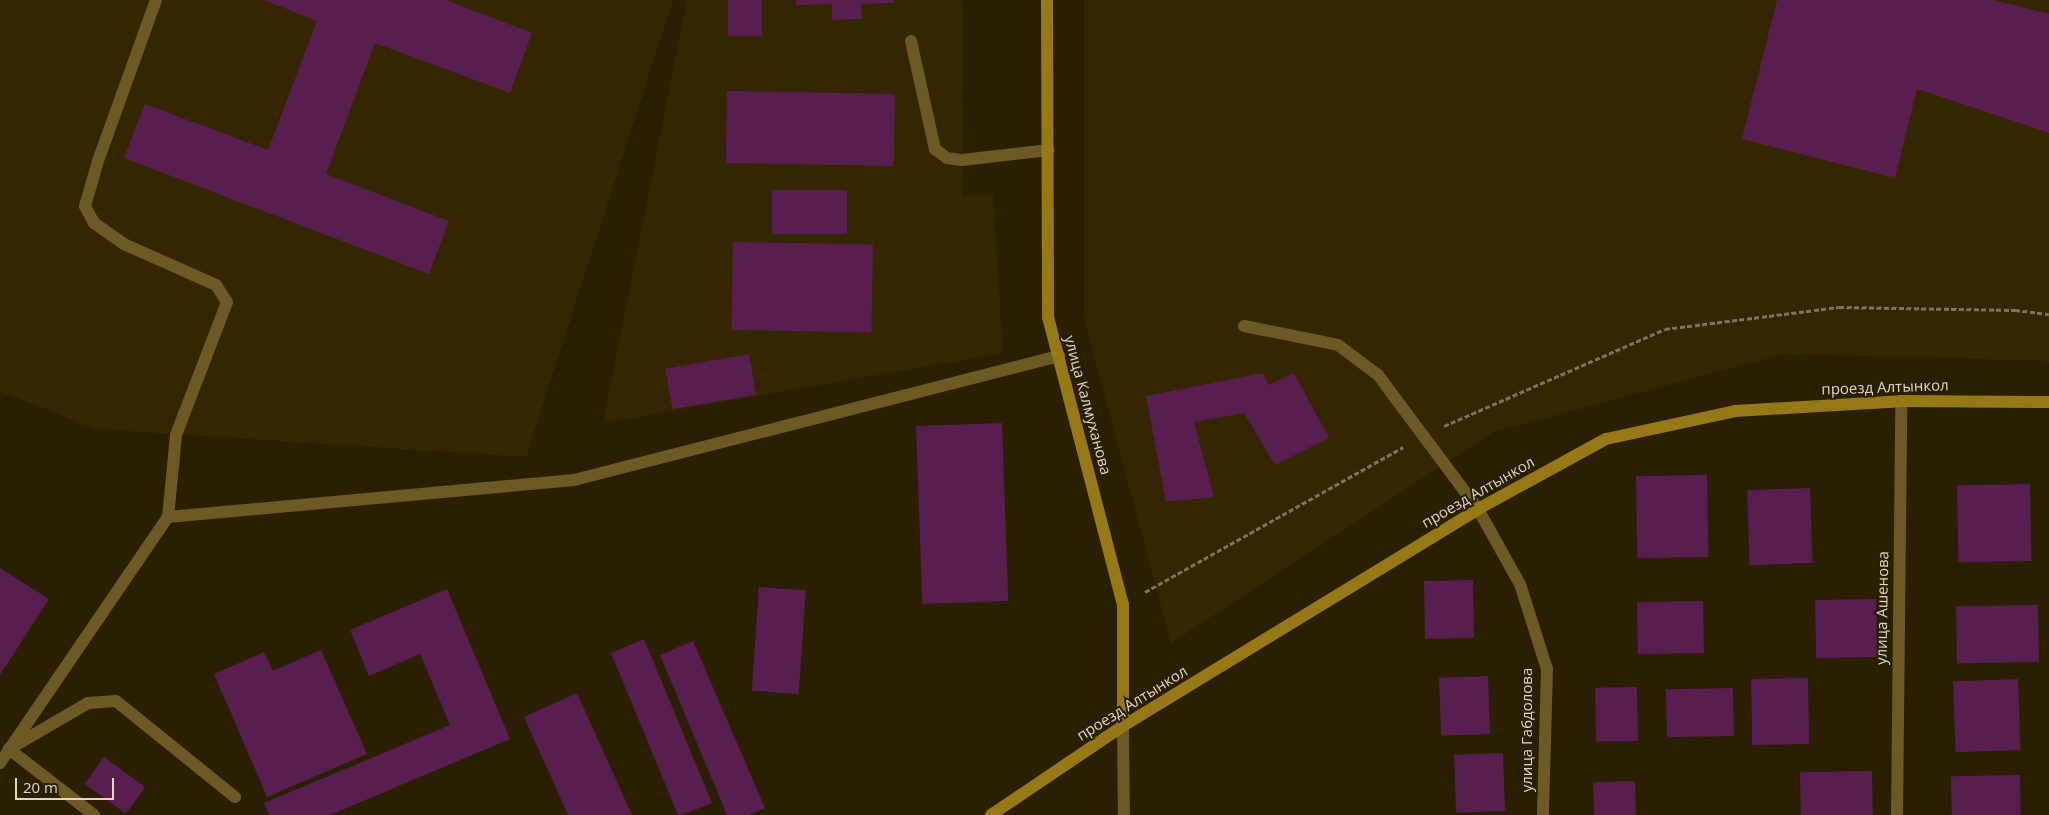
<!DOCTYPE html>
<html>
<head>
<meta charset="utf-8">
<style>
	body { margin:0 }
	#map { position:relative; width:2049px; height:815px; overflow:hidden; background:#2a1f00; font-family:"Open Sans",sans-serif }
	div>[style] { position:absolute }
	.built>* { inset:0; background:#342700 }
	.building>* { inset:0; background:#571e4f; transform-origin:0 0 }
	.path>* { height:3px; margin-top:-1.5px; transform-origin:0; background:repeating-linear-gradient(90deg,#7d745b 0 5px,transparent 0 7.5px) }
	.lane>* { height:12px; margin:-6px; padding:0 6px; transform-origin:6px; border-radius:6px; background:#6c5924 }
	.street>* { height:12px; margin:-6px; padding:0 6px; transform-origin:6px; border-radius:6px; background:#6c5924 }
	.secondary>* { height:12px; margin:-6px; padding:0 6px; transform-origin:6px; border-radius:6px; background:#977816 }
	span { translate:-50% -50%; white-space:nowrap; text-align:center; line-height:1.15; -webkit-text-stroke:4px #2a1f00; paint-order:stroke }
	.street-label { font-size:15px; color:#dfd8c6 }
	.scale { position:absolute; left:15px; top:778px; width:99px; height:22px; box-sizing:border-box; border:2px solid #dfd8c6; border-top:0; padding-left:6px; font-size:15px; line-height:18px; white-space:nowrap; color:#dfd8c6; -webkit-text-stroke:4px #2a1f00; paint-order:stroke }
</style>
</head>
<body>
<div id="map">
	<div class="built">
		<div style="clip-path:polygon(0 0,673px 0,526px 457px,96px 429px,0 391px)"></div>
		<div style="clip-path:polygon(687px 0,963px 0,962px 196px,993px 194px,1003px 353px,603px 423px)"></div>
		<div style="clip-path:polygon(1084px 0,2049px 0,2049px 361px,1784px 354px,1493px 432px,1171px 643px,1084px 318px)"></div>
	</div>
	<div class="building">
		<div style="clip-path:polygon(264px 0,446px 0,532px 33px,510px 93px,375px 43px,326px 174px,449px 221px,429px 274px,124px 158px,145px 104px,268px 150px,317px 21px)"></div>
		<div style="left:728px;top:0;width:34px;height:36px"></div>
		<div style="clip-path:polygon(796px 0,894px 0,894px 3px,861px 4px,862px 19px,832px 20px,832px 4px,796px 5px)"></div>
		<div style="clip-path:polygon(1777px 0,1993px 0,2049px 14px,2049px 133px,1917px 89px,1895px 178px,1742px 139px)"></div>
		<div style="left:727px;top:91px;width:168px;height:72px;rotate:1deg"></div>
		<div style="left:847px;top:190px;width:44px;height:75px;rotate:90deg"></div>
		<div style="left:733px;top:242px;width:140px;height:88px;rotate:1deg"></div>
		<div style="left:749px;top:354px;width:41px;height:85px;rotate:80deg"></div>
		<div style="clip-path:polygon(1263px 373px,1268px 385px,1294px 373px,1329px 438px,1275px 465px,1244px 413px,1194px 422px,1214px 497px,1166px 502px,1146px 396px)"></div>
		<div style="left:1002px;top:423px;width:178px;height:86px;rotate:88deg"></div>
		<div style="left:1707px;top:475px;width:82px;height:71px;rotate:89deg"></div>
		<div style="left:2030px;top:484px;width:77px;height:73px;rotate:89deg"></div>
		<div style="left:1810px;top:488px;width:75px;height:63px;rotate:88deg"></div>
		<div style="clip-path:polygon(0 568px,49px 599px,0 675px)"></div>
		<div style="left:1473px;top:580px;width:58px;height:49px;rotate:89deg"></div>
		<div style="left:759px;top:587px;width:47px;height:104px;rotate:4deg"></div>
		<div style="clip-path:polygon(447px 589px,510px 739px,330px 815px,269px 815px,264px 803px,450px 725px,420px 654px,369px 676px,350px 630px)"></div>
		<div style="left:1876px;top:599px;width:58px;height:61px;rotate:89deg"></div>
		<div style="left:1703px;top:601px;width:52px;height:66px;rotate:89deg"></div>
		<div style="left:2038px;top:605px;width:57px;height:82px;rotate:89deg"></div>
		<div style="clip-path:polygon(644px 639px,712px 803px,682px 815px,678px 815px,611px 653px)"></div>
		<div style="clip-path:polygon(693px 641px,765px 808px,748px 815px,727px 815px,660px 655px)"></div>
		<div style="clip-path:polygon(321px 650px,367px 754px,267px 797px,214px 674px,264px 652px,273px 671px)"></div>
		<div style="left:1488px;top:676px;width:58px;height:49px;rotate:88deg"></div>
		<div style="left:1808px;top:678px;width:66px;height:57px;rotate:89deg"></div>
		<div style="left:2018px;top:679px;width:71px;height:65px;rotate:88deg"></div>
		<div style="left:1637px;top:687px;width:54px;height:42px;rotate:89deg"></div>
		<div style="left:1733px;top:688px;width:48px;height:67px;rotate:89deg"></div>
		<div style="clip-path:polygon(577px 693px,632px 815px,568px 815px,524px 717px)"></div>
		<div style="left:1503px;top:753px;width:58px;height:49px;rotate:88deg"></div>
		<div style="left:104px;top:757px;width:51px;height:33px;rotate:36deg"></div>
		<div style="left:1872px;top:771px;width:44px;height:72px;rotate:89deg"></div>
		<div style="left:2020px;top:775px;width:40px;height:69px;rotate:89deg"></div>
		<div style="left:1635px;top:781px;width:34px;height:42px;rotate:88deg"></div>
	</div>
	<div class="path">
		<div style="left:1444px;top:426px;width:241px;rotate:-23.7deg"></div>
		<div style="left:1665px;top:329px;width:175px;rotate:-7.2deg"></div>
		<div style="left:1839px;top:307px;width:176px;rotate:1deg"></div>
		<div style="left:2015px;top:310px;width:34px;rotate:7deg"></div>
		<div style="left:1145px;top:592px;width:296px;rotate:-29.3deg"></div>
	</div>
	<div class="lane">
		<div style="left:911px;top:41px;width:111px;rotate:77.5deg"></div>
		<div style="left:935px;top:149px;width:15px;rotate:37deg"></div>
		<div style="left:947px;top:158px;width:15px;rotate:8deg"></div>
		<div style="left:962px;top:160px;width:87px;rotate:-6.6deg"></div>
		<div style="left:1244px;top:326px;width:96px;rotate:11.4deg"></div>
		<div style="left:1338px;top:345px;width:50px;rotate:36.9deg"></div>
		<div style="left:1378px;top:375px;width:167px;rotate:53.3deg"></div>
		<div style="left:168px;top:517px;width:408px;rotate:-5.2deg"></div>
		<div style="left:574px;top:480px;width:501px;rotate:-14.34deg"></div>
		<div style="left:0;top:763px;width:298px;rotate:-55.7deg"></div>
		<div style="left:168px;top:517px;width:82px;rotate:-84.4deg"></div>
		<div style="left:176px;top:435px;width:142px;rotate:-69deg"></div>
		<div style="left:227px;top:302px;width:20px;rotate:-123deg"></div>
		<div style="left:216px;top:285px;width:101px;rotate:-156deg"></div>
		<div style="left:124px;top:244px;width:37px;rotate:-145deg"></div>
		<div style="left:94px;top:223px;width:19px;rotate:-118deg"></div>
		<div style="left:85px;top:206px;width:47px;rotate:-73.9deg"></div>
		<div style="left:98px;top:161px;width:171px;rotate:-70.2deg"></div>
		<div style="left:94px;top:815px;width:108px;rotate:-142.2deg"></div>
		<div style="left:9px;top:749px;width:91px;rotate:-30.2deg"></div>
		<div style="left:88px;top:703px;width:28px;rotate:-4deg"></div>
		<div style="left:116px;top:701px;width:153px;rotate:38.9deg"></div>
	</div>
	<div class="street">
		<div style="left:1478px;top:509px;width:86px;rotate:60.8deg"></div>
		<div style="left:1520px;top:584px;width:89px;rotate:72.4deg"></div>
		<div style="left:1547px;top:669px;width:146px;rotate:91.6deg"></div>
		<div style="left:1123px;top:726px;width:89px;rotate:89.4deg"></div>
		<div style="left:1897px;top:815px;width:414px;rotate:-89.4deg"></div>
	</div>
	<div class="secondary">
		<div style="left:1047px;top:0;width:317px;rotate:89.8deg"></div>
		<div style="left:1048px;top:317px;width:297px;rotate:75.4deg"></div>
		<div style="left:1123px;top:604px;width:122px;rotate:90deg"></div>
		<div style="left:991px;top:815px;width:159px;rotate:-34deg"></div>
		<div style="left:1123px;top:726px;width:416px;rotate:-31.4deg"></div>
		<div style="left:1478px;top:509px;width:146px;rotate:-28.7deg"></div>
		<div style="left:1606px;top:439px;width:132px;rotate:-12.2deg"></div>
		<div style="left:1735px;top:411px;width:166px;rotate:-3.4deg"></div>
		<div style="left:1901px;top:401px;width:148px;rotate:0.4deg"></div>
	</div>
	<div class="street-label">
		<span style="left:1885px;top:387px;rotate:-2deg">проезд Алтынкол</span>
		<span style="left:1088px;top:405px;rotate:75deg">улица Калмуханова</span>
		<span style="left:1478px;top:492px;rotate:-30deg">проезд Алтынкол</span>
		<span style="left:1882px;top:608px;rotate:-89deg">улица Ашенова</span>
		<span style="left:1132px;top:703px;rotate:-32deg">проезд Алтынкол</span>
		<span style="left:1527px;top:730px;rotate:-90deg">улица Габдолова</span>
	</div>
	<div class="scale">20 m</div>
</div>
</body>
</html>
